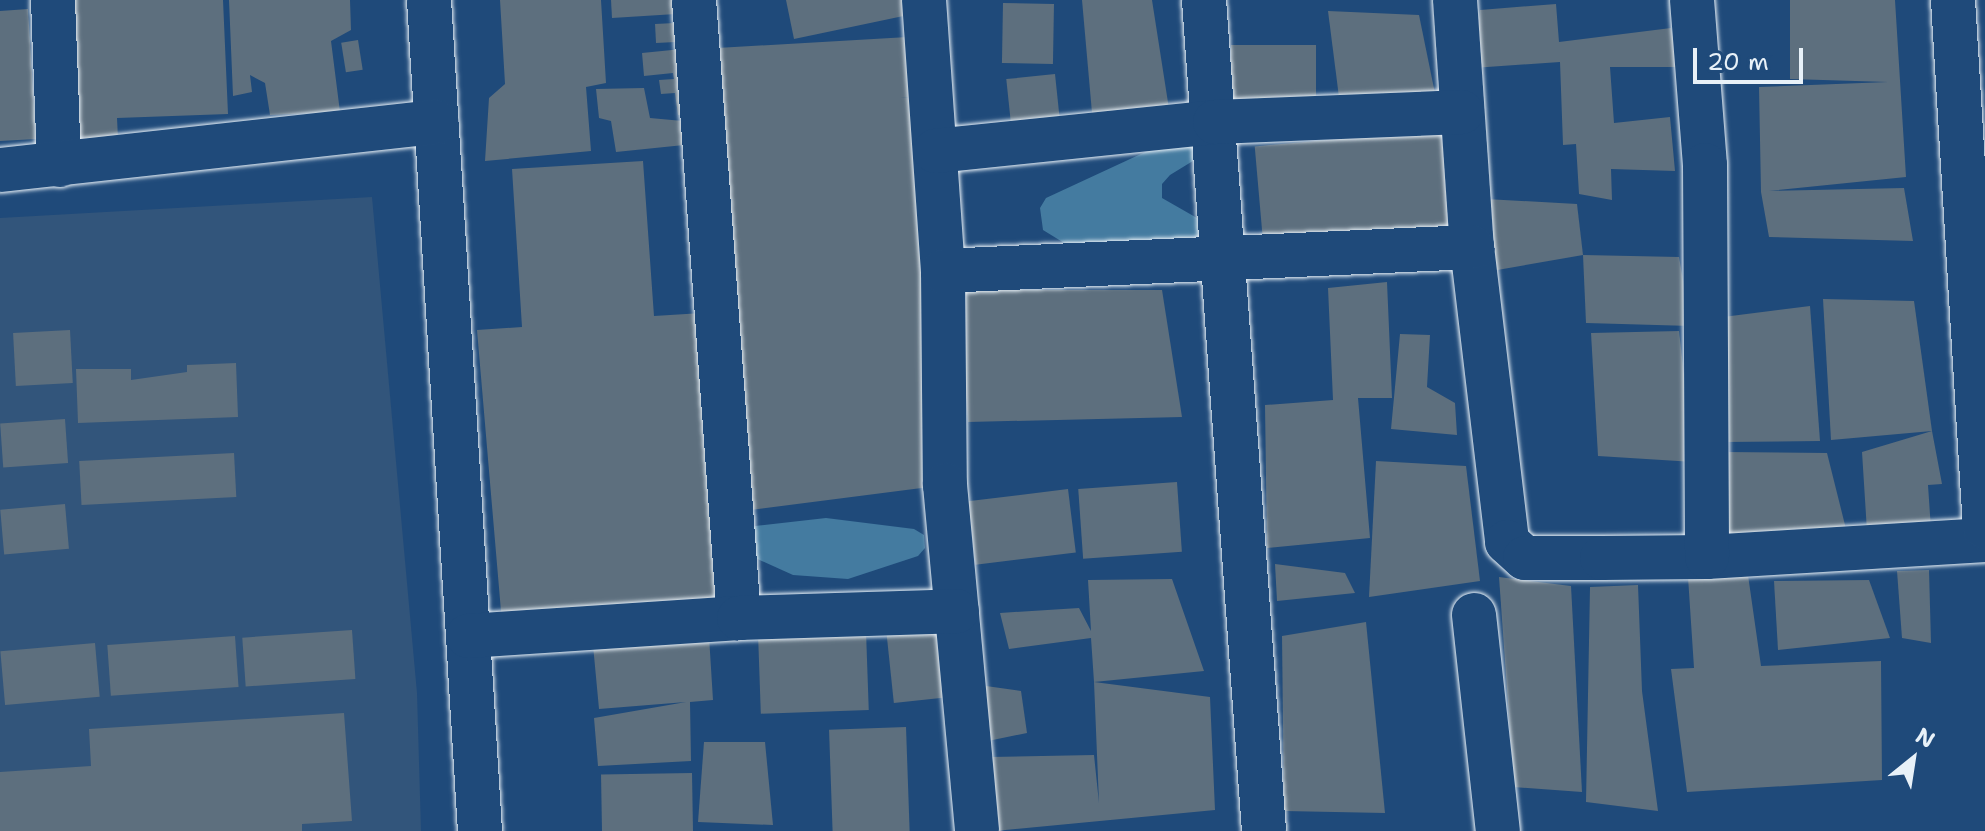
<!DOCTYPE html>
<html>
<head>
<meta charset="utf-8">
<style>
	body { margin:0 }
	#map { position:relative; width:1985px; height:831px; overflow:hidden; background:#1f4a7a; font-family:"Shantell Sans",sans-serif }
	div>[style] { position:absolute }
	.built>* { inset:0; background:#32557b }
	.water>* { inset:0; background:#447ba0 }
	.building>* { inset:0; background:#5d6f7e; transform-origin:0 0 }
	.roads { filter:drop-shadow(0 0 2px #e8f1f8) drop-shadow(0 0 2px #e8f1f8) }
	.minor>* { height:44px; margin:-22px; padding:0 22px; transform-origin:22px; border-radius:22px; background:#1f4a7a }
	span { translate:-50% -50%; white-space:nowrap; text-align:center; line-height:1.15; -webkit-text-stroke:8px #1f4a7a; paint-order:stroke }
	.north { position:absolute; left:1873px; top:719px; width:80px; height:80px; -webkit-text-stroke:6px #1f4a7a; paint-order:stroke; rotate:30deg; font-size:22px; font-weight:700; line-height:32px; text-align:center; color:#e8f1f8 }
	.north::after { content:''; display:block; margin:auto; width:28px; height:36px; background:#e8f1f8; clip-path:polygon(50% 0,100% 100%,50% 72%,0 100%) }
	.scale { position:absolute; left:1693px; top:48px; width:110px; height:36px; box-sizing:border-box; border:4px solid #e8f1f8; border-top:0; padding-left:10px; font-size:24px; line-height:28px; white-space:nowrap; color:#e8f1f8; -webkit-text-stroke:6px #1f4a7a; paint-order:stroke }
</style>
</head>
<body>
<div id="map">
	<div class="built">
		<div style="clip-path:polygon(372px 197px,417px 693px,421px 831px,0 831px,0 218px)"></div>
	</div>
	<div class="water">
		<div style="clip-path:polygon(1184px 134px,1201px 156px,1170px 175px,1162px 184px,1162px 198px,1197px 218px,1216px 236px,1069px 246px,1043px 230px,1040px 208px,1046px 198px)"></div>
		<div style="clip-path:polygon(826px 518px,914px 529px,924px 535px,925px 548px,918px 556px,848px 579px,793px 575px,751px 556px,749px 534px,755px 526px)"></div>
	</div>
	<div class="building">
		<div style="clip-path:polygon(70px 0,223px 0,228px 114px,117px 118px,118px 138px,75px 139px)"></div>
		<div style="clip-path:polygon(229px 0,350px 0,351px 30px,331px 41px,340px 112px,270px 115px,265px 83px,250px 75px,252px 92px,233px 96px)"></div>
		<div style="clip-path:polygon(500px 0,601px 0,606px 83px,586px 87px,591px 151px,485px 161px,489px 98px,505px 84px)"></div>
		<div style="clip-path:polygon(611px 0,675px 0,676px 14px,612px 18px)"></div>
		<div style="clip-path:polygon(786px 0,910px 0,913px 14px,794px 39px)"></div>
		<div style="clip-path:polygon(1082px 0,1152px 0,1169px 109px,1093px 124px)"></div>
		<div style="clip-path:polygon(1790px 0,1895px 0,1906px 177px,1769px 191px,1904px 188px,1913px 241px,1769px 237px,1761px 192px,1759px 87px,1888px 82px,1790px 79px)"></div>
		<div style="left:1003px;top:3px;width:51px;height:60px;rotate:1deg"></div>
		<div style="clip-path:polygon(1556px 4px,1559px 42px,1671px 28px,1680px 67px,1610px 67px,1614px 123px,1670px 117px,1675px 171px,1611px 169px,1612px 200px,1579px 194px,1576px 144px,1563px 145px,1560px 62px,1473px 68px,1480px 10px)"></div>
		<div style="clip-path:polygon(28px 9px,36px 139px,0 141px,0 11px)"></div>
		<div style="clip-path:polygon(1328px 11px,1419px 15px,1439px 113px,1340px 105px)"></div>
		<div style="left:675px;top:23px;width:19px;height:20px;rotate:87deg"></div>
		<div style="clip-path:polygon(925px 36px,929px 96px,900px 98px,929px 97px,945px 485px,735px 512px,717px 48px)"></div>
		<div style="left:358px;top:40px;width:30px;height:17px;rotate:81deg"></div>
		<div style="left:1316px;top:45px;width:61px;height:85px;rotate:90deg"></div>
		<div style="clip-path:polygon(682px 49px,688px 114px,678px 115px,675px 93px,661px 94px,659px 80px,674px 79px,673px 73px,644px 76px,642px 53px)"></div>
		<div style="left:1055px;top:74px;width:50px;height:49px;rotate:84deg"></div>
		<div style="clip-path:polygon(644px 88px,650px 118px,683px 121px,684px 145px,616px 152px,611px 121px,599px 118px,596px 89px)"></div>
		<div style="left:1442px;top:130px;width:106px;height:188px;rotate:85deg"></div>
		<div style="clip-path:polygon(643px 161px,654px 316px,702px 313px,727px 605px,502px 623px,477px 330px,522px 327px,512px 169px)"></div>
		<div style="clip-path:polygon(1468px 198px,1577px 204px,1583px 255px,1486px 272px)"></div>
		<div style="clip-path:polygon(1583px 255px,1679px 257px,1691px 326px,1586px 323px)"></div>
		<div style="clip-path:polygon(1387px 282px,1392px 398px,1358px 398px,1370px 538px,1267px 548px,1265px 405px,1333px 400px,1328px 288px)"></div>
		<div style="clip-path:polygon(958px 290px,1162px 290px,1182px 417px,968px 422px)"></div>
		<div style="clip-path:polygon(1823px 299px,1914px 301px,1932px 431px,1831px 440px)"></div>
		<div style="clip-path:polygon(1810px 306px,1820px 441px,1724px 442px,1723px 317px)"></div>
		<div style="left:70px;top:330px;width:53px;height:57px;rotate:87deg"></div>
		<div style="clip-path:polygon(1679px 331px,1694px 462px,1598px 456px,1591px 333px)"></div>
		<div style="clip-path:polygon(1400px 334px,1430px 335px,1427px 387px,1455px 403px,1457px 435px,1391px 429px)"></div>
		<div style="clip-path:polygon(236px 363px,238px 417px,78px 423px,76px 369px,131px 369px,131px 380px,187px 372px,187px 365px)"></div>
		<div style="left:65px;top:419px;width:44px;height:65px;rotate:86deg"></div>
		<div style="clip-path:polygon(1932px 431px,1942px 484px,1928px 485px,1932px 544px,1868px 547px,1862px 452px)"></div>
		<div style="clip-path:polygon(1724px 452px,1827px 453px,1848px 537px,1727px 544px)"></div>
		<div style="left:234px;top:453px;width:44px;height:155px;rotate:87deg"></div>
		<div style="clip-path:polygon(1376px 461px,1466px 466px,1480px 581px,1369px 597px)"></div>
		<div style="left:1177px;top:482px;width:70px;height:99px;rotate:86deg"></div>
		<div style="left:1068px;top:489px;width:64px;height:101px;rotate:83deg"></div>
		<div style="left:65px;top:504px;width:45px;height:65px;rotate:85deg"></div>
		<div style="clip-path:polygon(1275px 564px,1345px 573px,1355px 593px,1277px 601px)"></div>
		<div style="clip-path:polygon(1747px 568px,1761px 666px,1881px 661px,1882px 780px,1687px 792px,1671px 669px,1694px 668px,1688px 577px)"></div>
		<div style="clip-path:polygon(1929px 570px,1931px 643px,1902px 638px,1897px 571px)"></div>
		<div style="clip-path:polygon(1499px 577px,1571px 586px,1582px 792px,1514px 787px)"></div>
		<div style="clip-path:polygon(1172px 579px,1204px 671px,1094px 682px,1091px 638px,1009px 649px,1000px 613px,1079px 608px,1091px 631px,1088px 580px)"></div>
		<div style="clip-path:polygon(1869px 580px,1890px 638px,1778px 650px,1774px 581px)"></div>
		<div style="clip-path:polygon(1638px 585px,1642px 691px,1658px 811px,1586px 802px,1590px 587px)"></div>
		<div style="clip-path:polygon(1366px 622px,1385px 813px,1284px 811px,1282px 636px)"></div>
		<div style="left:947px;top:625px;width:72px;height:61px;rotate:84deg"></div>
		<div style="left:352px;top:630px;width:49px;height:110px;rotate:86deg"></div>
		<div style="left:866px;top:631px;width:79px;height:108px;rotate:88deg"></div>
		<div style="left:235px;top:636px;width:51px;height:128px;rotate:86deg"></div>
		<div style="clip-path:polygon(709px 636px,713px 700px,690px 702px,691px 761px,598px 766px,594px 718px,686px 702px,599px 709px,593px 645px)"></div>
		<div style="left:95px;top:643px;width:54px;height:95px;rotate:85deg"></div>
		<div style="clip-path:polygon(1094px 682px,1210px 697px,1215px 810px,995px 831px,990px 757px,1094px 755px,1099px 803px)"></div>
		<div style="clip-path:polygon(986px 686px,1021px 691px,1027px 733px,983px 742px)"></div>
		<div style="clip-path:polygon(344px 713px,352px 821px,302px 824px,302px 831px,0 831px,0 772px,91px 766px,89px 729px)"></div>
		<div style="left:906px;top:727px;width:104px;height:77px;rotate:88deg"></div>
		<div style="clip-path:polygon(704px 742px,765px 742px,773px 825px,698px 822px)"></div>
		<div style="left:692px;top:773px;width:58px;height:91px;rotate:89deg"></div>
	</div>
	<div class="roads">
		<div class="minor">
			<div style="left:53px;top:0;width:165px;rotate:87.9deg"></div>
			<div style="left:429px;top:0;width:833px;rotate:86.49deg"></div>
			<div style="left:694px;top:0;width:620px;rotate:85.84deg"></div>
			<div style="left:924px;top:0;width:272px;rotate:86deg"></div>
			<div style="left:943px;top:271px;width:214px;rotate:89.5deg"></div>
			<div style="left:945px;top:485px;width:347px;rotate:84.7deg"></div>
			<div style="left:1204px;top:0;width:833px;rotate:85.87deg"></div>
			<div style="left:1455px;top:0;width:248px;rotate:86.1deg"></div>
			<div style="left:1472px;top:247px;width:297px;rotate:83.2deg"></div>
			<div style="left:1507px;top:542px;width:24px;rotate:42deg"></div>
			<div style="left:1525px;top:558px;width:77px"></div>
			<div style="left:1602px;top:558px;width:105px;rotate:-0.5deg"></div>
			<div style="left:1707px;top:557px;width:279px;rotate:-3.5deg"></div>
			<div style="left:1692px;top:0;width:166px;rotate:85.5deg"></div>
			<div style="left:1705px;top:165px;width:392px;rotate:89.7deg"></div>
			<div style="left:1953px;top:0;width:528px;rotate:86.53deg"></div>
			<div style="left:935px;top:151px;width:281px;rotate:-5.9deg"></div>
			<div style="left:1215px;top:122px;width:247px;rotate:-2.3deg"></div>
			<div style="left:0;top:170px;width:439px;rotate:-6.3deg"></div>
			<div style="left:943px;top:271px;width:530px;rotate:-2.6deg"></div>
			<div style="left:1474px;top:615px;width:217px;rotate:83.7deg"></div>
			<div style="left:468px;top:636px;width:272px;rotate:-3.8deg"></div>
			<div style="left:739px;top:618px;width:218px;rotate:-1.8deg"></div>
		</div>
	</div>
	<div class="north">N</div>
	<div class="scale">20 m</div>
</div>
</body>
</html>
